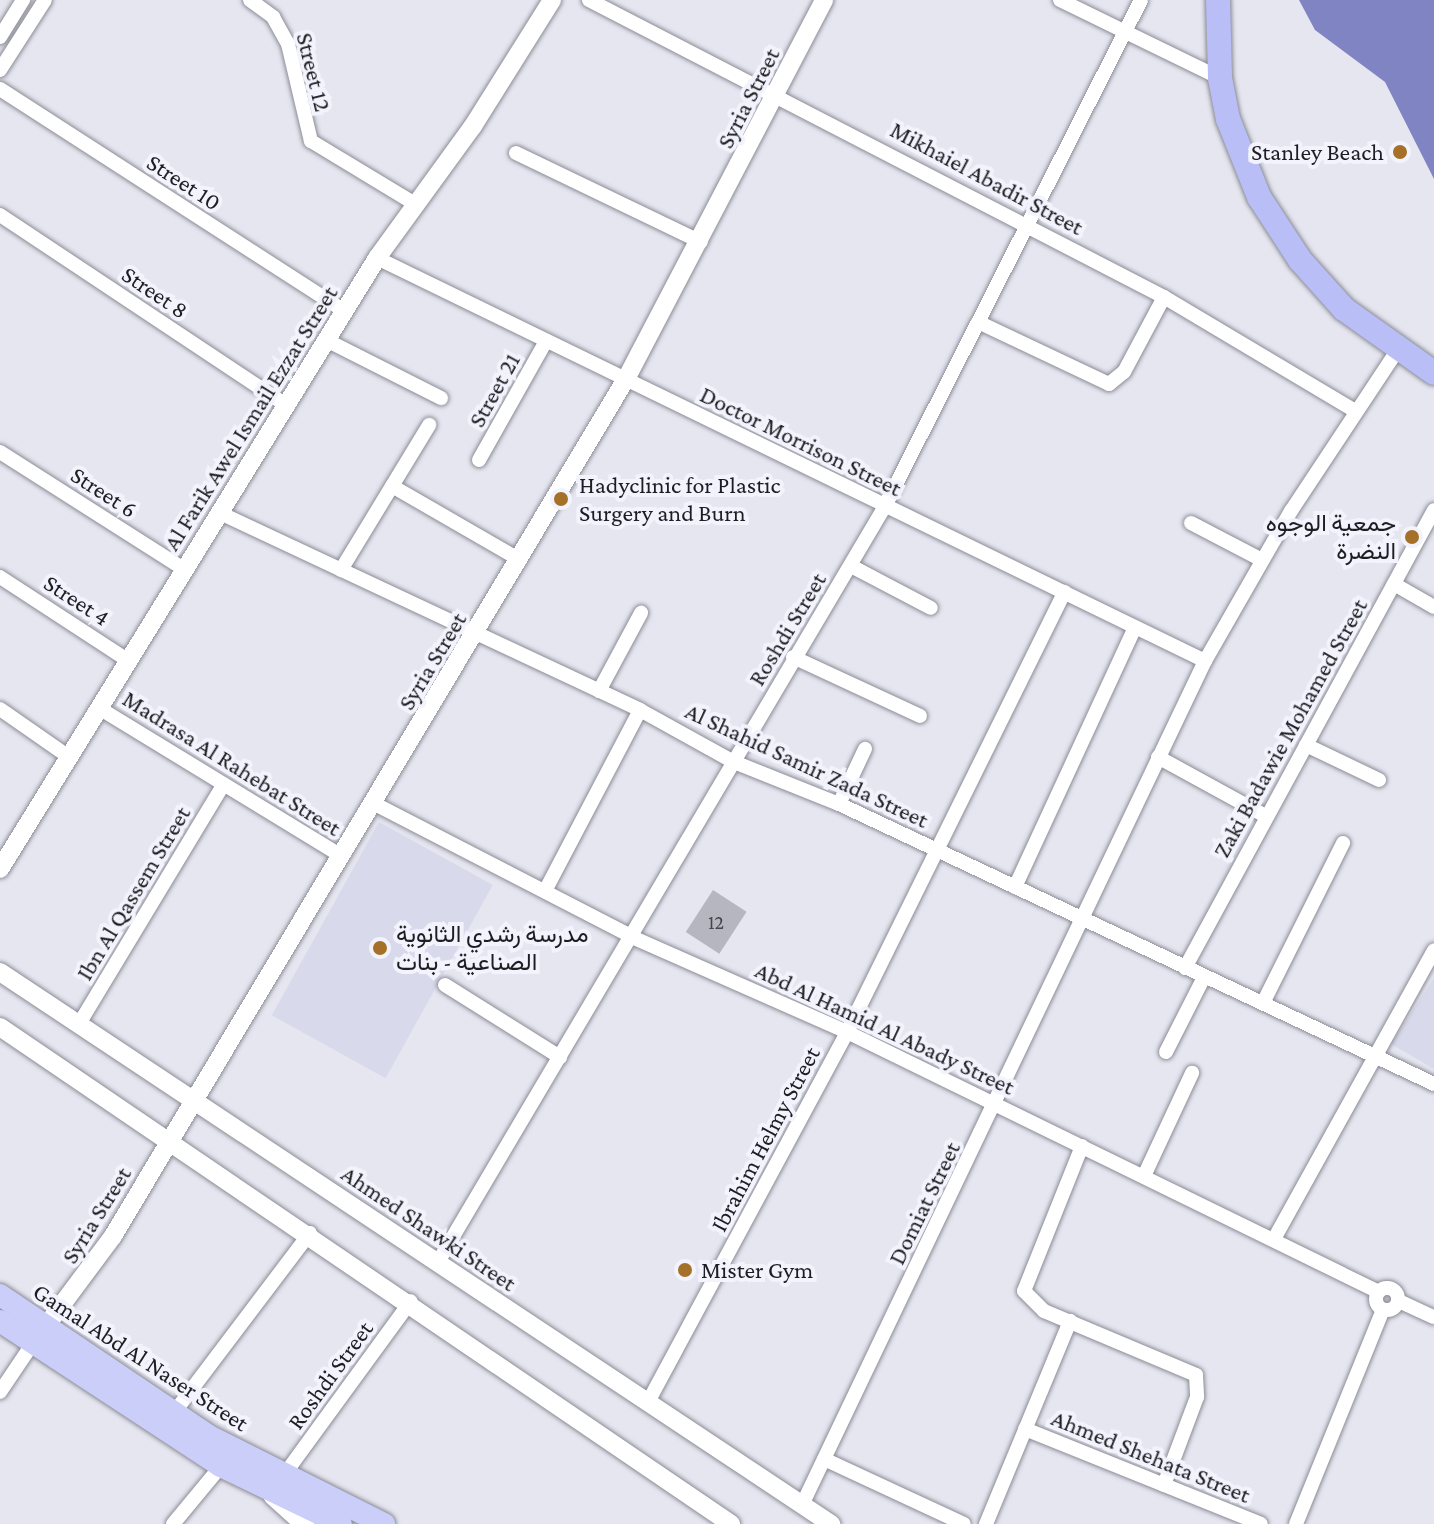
<!DOCTYPE html>
<html>
<head>
<meta charset="utf-8">
<style>
	body { margin:0 }
	#map { position:relative; width:1434px; height:1524px; overflow:hidden; background:#e5e6f0; font-family:"Crimson Pro",Vazirmatn,serif }
	div>[style] { position:absolute }
	.built>* { inset:0; background:#d8daeb; transform-origin:0 0 }
	.water>* { inset:0; background:#8184c2 }
	.building>* { inset:0; background:#b5b6bf; transform-origin:0 0 }
	.roads { filter:drop-shadow(0 0 2px #8b8c95) drop-shadow(0 0 2px #8b8c95) }
	.minor>* { height:14px; margin:-7px; padding:0 7px; transform-origin:7px; border-radius:7px; background:#fff }
	.minor>.ring { margin:-7px; padding:0; box-sizing:content-box; background:none; border:14px solid #fff; border-radius:50% }
	.tertiary>* { height:18px; margin:-9px; padding:0 9px; transform-origin:9px; border-radius:9px; background:#fff }
	.secondary>* { height:20px; margin:-10px; padding:0 10px; transform-origin:10px; border-radius:10px; background:#fff }
	.primary>* { height:22px; margin:-11px; padding:0 11px; transform-origin:11px; border-radius:11px; background:#cbcef9 }
	.trunk>* { height:24px; margin:-12px; padding:0 12px; transform-origin:12px; border-radius:12px; background:#babef7 }
	.dots>* { width:22px; height:22px; translate:-50% -50%; box-sizing:border-box; border:4px solid #f2f3fd; border-radius:50% }
	span { translate:-50% -50%; white-space:nowrap; text-align:center; line-height:1.15; -webkit-text-stroke:8px #f2f3fd; paint-order:stroke }
	.number-label { font-size:20px; color:#444449 }
	.number-label span { -webkit-text-stroke-width:0 }
	.street-label { font-size:24px; color:#1e1e22 }
	.poi-label { font-size:24px; color:#1e1e22 }
	.right { translate:-100% -50%; text-align:right }
	.left { translate:0 -50%; text-align:left }
</style>
</head>
<body>
<div id="map">
	<div class="built">
		<div style="left:379px;top:822px;width:130px;height:221px;rotate:29deg"></div>
		<div style="clip-path:polygon(1434px 978px,1434px 1069px,1391px 1044px)"></div>
	</div>
	<div class="water">
		<div style="clip-path:polygon(1299px 0,1434px 0,1434px 179px,1385px 82px,1315px 30px)"></div>
	</div>
	<div class="building">
		<div style="left:713px;top:890px;width:40px;height:50px;rotate:33deg"></div>
	</div>
	<div class="roads">
		<div class="minor">
			<div style="left:250px;top:0;width:29px;rotate:36deg"></div>
			<div style="left:273px;top:17px;width:31px;rotate:61deg"></div>
			<div style="left:288px;top:44px;width:100px;rotate:76.7deg"></div>
			<div style="left:311px;top:141px;width:122px;rotate:31.2deg"></div>
			<div style="left:589px;top:0;width:647px;rotate:27.32deg"></div>
			<div style="left:1164px;top:297px;width:222px;rotate:30.8deg"></div>
			<div style="left:1060px;top:0;width:178px;rotate:26deg"></div>
			<div style="left:0;top:37px;width:44px;rotate:-58.1deg"></div>
			<div style="left:0;top:70px;width:83px;rotate:-57.3deg"></div>
			<div style="left:0;top:89px;width:409px;rotate:32.8deg"></div>
			<div style="left:516px;top:153px;width:205px;rotate:25.7deg"></div>
			<div style="left:0;top:215px;width:343px;rotate:33.6deg"></div>
			<div style="left:377px;top:258px;width:921px;rotate:25.95deg"></div>
			<div style="left:978px;top:322px;width:145px;rotate:25.3deg"></div>
			<div style="left:1109px;top:384px;width:19px;rotate:-39deg"></div>
			<div style="left:1124px;top:372px;width:85px;rotate:-61.9deg"></div>
			<div style="left:326px;top:340px;width:129px;rotate:26.8deg"></div>
			<div style="left:0;top:452px;width:219px;rotate:32.5deg"></div>
			<div style="left:479px;top:460px;width:137px;rotate:-60.6deg"></div>
			<div style="left:392px;top:486px;width:148px;rotate:30deg"></div>
			<div style="left:220px;top:513px;width:464px;rotate:25.1deg"></div>
			<div style="left:640px;top:710px;width:107px;rotate:29deg"></div>
			<div style="left:734px;top:762px;width:113px;rotate:21.8deg"></div>
			<div style="left:839px;top:804px;width:658px;rotate:25.2deg"></div>
			<div style="left:1191px;top:523px;width:80px;rotate:27.5deg"></div>
			<div style="left:851px;top:566px;width:90px;rotate:27.7deg"></div>
			<div style="left:341px;top:570px;width:170px;rotate:-58.7deg"></div>
			<div style="left:0;top:577px;width:154px;rotate:33.1deg"></div>
			<div style="left:1394px;top:584px;width:46px;rotate:29.9deg"></div>
			<div style="left:793px;top:657px;width:140px;rotate:24.9deg"></div>
			<div style="left:599px;top:691px;width:89px;rotate:-61.7deg"></div>
			<div style="left:99px;top:708px;width:284px;rotate:31.4deg"></div>
			<div style="left:0;top:709px;width:84px;rotate:34.8deg"></div>
			<div style="left:1306px;top:745px;width:81px;rotate:25.6deg"></div>
			<div style="left:1158px;top:757px;width:124px;rotate:28.8deg"></div>
			<div style="left:373px;top:803px;width:294px;rotate:27.3deg"></div>
			<div style="left:634px;top:938px;width:233px;rotate:23.8deg"></div>
			<div style="left:847px;top:1032px;width:592px;rotate:26.05deg"></div>
			<div style="left:839px;top:804px;width:61px;rotate:-64.7deg"></div>
			<div style="left:1015px;top:887px;width:286px;rotate:-65.2deg"></div>
			<div style="left:545px;top:891px;width:204px;rotate:-62.3deg"></div>
			<div style="left:1185px;top:968px;width:521px;rotate:-61.47deg"></div>
			<div style="left:445px;top:985px;width:136px;rotate:32.1deg"></div>
			<div style="left:1263px;top:1003px;width:179px;rotate:-63.4deg"></div>
			<div style="left:79px;top:1024px;width:280px;rotate:-58.9deg"></div>
			<div style="left:1166px;top:1052px;width:84px;rotate:-63.1deg"></div>
			<div style="left:1082px;top:1146px;width:156px;rotate:111.8deg"></div>
			<div style="left:1024px;top:1291px;width:28px;rotate:45deg"></div>
			<div style="left:1044px;top:1311px;width:165px;rotate:22.8deg"></div>
			<div style="left:1196px;top:1375px;width:22px;rotate:87deg"></div>
			<div style="left:1197px;top:1397px;width:94px;rotate:110.6deg"></div>
			<div style="left:1144px;top:1176px;width:114px;rotate:-65deg"></div>
			<div style="left:1274px;top:1239px;width:330px;rotate:-61deg"></div>
			<div style="left:438px;top:1262px;width:876px;rotate:-59.4deg"></div>
			<div style="left:884px;top:508px;width:569px;rotate:-63.16deg"></div>
			<div class="ring" style="left:1376px;top:1288px;width:8px;height:8px"></div>
			<div style="left:1399px;top:1301px;width:38px;rotate:25deg"></div>
			<div style="left:0;top:1392px;width:59px;rotate:-56deg"></div>
			<div style="left:648px;top:1402px;width:420px;rotate:-61.7deg"></div>
			<div style="left:847px;top:1032px;width:491px;rotate:-63.7deg"></div>
			<div style="left:173px;top:1414px;width:227px;rotate:-52.9deg"></div>
			<div style="left:1025px;top:1429px;width:254px;rotate:21.9deg"></div>
			<div style="left:824px;top:1459px;width:154px;rotate:24.9deg"></div>
			<div style="left:284px;top:1475px;width:215px;rotate:-53.9deg"></div>
			<div style="left:802px;top:1505px;width:935px;rotate:-64.48deg"></div>
			<div style="left:1205px;top:661px;width:173px;rotate:-60.2deg"></div>
			<div style="left:1291px;top:511px;width:192px;rotate:-56.5deg"></div>
			<div style="left:173px;top:1524px;width:75px;rotate:-50.4deg"></div>
			<div style="left:986px;top:1524px;width:220px;rotate:-67.5deg"></div>
			<div style="left:1296px;top:1524px;width:231px;rotate:-67.9deg"></div>
		</div>
		<div class="tertiary">
			<div style="left:0;top:869px;width:718px;rotate:-58.32deg"></div>
			<div style="left:377px;top:258px;width:163px;rotate:-54deg"></div>
			<div style="left:473px;top:126px;width:149px;rotate:-57.9deg"></div>
			<div style="left:0;top:972px;width:998px;rotate:33.59deg"></div>
			<div style="left:0;top:1027px;width:884px;rotate:34.21deg"></div>
			<div style="left:46px;top:1326px;width:112px;rotate:-53.3deg"></div>
			<div style="left:113px;top:1236px;width:999px;rotate:-59.1deg"></div>
			<div style="left:626px;top:379px;width:428px;rotate:-62.4deg"></div>
		</div>
		<div class="secondary">
			<div style="left:273px;top:1495px;width:43px;rotate:42.2deg"></div>
		</div>
		<div class="primary">
			<div style="left:0;top:1295px;width:252px;rotate:34deg"></div>
			<div style="left:209px;top:1436px;width:196px;rotate:26.7deg"></div>
			<div style="left:0;top:1321px;width:264px;rotate:33.3deg"></div>
			<div style="left:221px;top:1466px;width:133px;rotate:25.8deg"></div>
		</div>
		<div class="trunk">
			<div style="left:1218px;top:0;width:78px;rotate:88.5deg"></div>
			<div style="left:1220px;top:78px;width:42px;rotate:79deg"></div>
			<div style="left:1228px;top:119px;width:84px;rotate:68.3deg"></div>
			<div style="left:1259px;top:197px;width:75px;rotate:56.9deg"></div>
			<div style="left:1300px;top:260px;width:66px;rotate:48.1deg"></div>
			<div style="left:1344px;top:309px;width:110px;rotate:35.4deg"></div>
		</div>
	</div>
	<div class="dots">
		<div style="left:1400px;top:152px;background:#a57129"></div>
		<div style="left:561px;top:499px;background:#a57129"></div>
		<div style="left:1412px;top:537px;background:#a57129"></div>
		<div style="left:380px;top:948px;background:#a57129"></div>
		<div style="left:685px;top:1270px;background:#a57129"></div>
	</div>
	<div class="number-label">
		<span style="left:716px;top:922px">12</span>
	</div>
	<div class="street-label">
		<span style="left:314px;top:72px;rotate:76deg">Street 12</span>
		<span style="left:748px;top:98px;rotate:-63deg">Syria Street</span>
		<span style="left:987px;top:178px;rotate:28deg">Mikhaiel Abadir Street</span>
		<span style="left:184px;top:182px;rotate:33deg">Street 10</span>
		<span style="left:155px;top:292px;rotate:34deg">Street 8</span>
		<span style="left:494px;top:390px;rotate:-61deg">Street 21</span>
		<span style="left:250px;top:418px;rotate:-58deg">Al Farik Awel Ismail Ezzat Street</span>
		<span style="left:801px;top:441px;rotate:26deg">Doctor Morrison Street</span>
		<span style="left:104px;top:492px;rotate:33deg">Street 6</span>
		<span style="left:77px;top:600px;rotate:33deg">Street 4</span>
		<span style="left:787px;top:629px;rotate:-59deg">Roshdi Street</span>
		<span style="left:432px;top:661px;rotate:-59deg">Syria Street</span>
		<span style="left:1290px;top:728px;rotate:-61deg">Zaki Badawie Mohamed Street</span>
		<span style="left:232px;top:763px;rotate:32deg">Madrasa Al Rahebat Street</span>
		<span style="left:807px;top:765px;rotate:25deg">Al Shahid Samir Zada Street</span>
		<span style="left:133px;top:893px;rotate:-59deg">Ibn Al Qassem Street</span>
		<span style="left:885px;top:1028px;rotate:25deg">Abd Al Hamid Al Abady Street</span>
		<span style="left:765px;top:1139px;rotate:-62deg">Ibrahim Helmy Street</span>
		<span style="left:924px;top:1203px;rotate:-64deg">Domiat Street</span>
		<span style="left:96px;top:1215px;rotate:-58deg">Syria Street</span>
		<span style="left:429px;top:1228px;rotate:34deg">Ahmed Shawki Street</span>
		<span style="left:141px;top:1357px;rotate:33deg">Gamal Abd Al Naser Street</span>
		<span style="left:330px;top:1375px;rotate:-54deg">Roshdi Street</span>
		<span style="left:1151px;top:1456px;rotate:22deg">Ahmed Shehata Street</span>
	</div>
	<div class="poi-label">
		<span class="right" style="left:1384px;top:152px">Stanley Beach</span>
		<span class="left" style="left:579px;top:499px">Hadyclinic for Plastic<br>Surgery and Burn</span>
		<span class="right" style="left:1396px;top:537px">جمعية الوجوه<br>النضرة</span>
		<span class="left" style="left:396px;top:948px">مدرسة رشدي الثانوية<br>الصناعية - بنات</span>
		<span class="left" style="left:701px;top:1270px">Mister Gym</span>
	</div>
</div>
</body>
</html>
